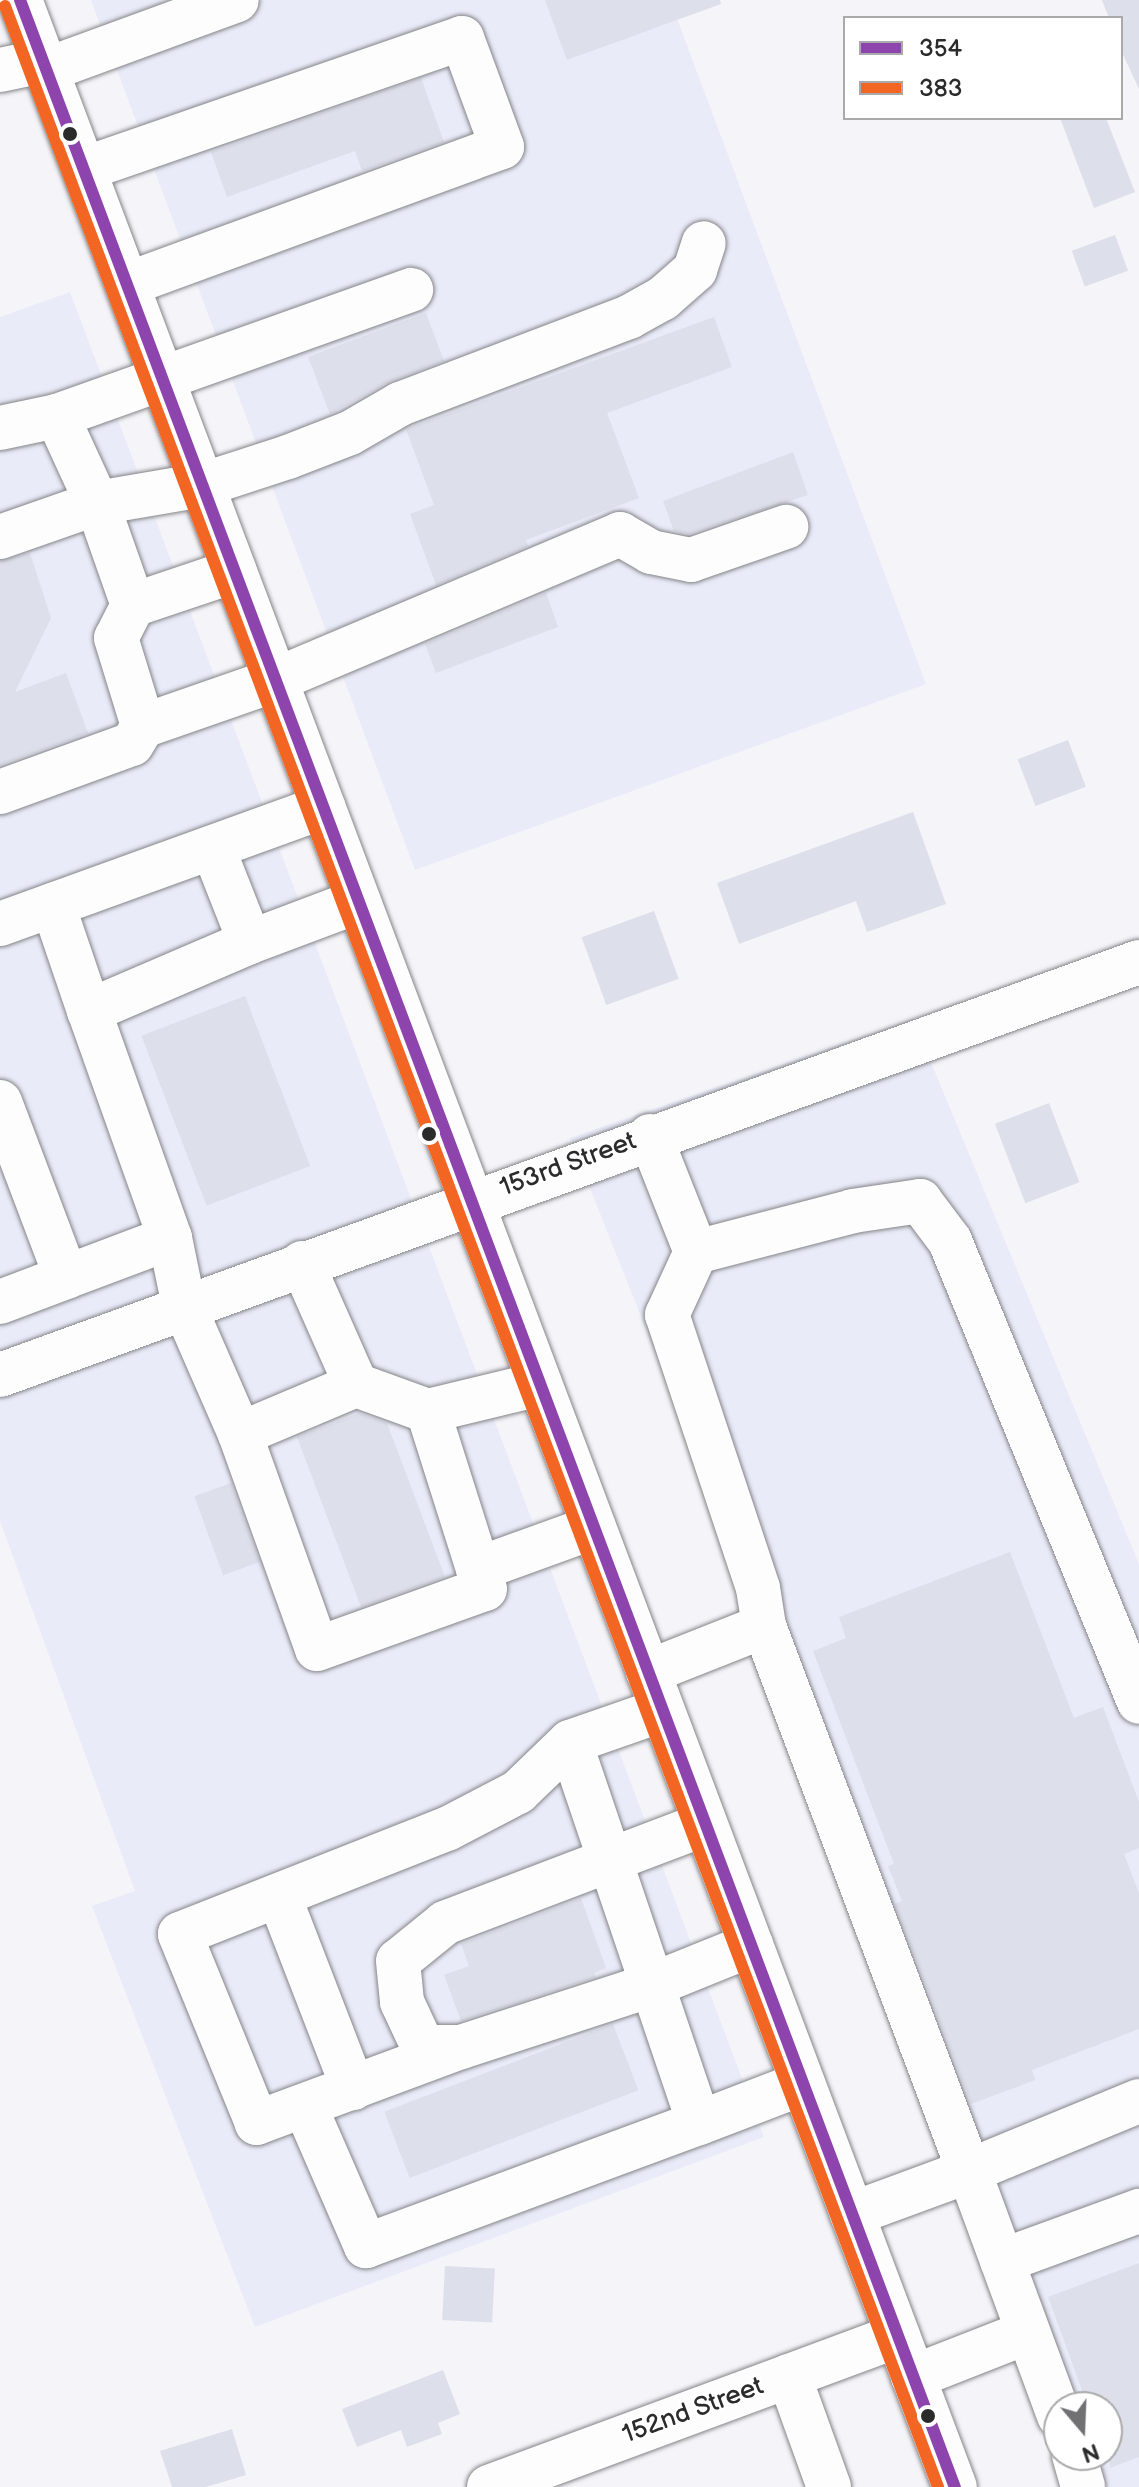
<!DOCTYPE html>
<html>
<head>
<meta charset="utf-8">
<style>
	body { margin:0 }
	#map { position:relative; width:1139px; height:2487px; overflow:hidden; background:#f4f4f9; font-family:"Balsamiq Sans",sans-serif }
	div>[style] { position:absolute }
	.built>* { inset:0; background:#e9ebf9 }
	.building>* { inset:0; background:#dddfeb; transform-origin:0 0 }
	.roads { filter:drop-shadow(0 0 2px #858588) drop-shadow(0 0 2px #858588) }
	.minor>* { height:44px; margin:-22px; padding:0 22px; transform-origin:22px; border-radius:22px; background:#fdfdfe }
	.major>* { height:44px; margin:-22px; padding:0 22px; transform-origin:22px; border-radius:22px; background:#fdfdfe }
	.bus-1>* { height:12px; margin:-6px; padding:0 6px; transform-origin:6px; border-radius:6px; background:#8e44ad }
	.bus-2>* { height:12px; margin:-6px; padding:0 6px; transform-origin:6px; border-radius:6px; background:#f26522 }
	.dots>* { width:22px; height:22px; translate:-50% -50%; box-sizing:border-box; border:4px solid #fff; border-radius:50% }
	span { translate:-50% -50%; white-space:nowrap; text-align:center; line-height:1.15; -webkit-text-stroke:6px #fff; paint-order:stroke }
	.street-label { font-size:26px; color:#2b2b2b }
	.legend { position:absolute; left:843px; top:16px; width:280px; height:104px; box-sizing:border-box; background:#fff; border:2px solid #aaa; margin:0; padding:10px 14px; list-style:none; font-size:24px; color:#2b2b2b }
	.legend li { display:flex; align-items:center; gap:16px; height:40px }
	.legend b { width:40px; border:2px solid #aaa }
	.north { position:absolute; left:1043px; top:2391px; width:80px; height:80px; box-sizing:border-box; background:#fff; border:2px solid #aaa; border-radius:50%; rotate:161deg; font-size:22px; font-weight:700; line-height:32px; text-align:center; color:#2b2b2b }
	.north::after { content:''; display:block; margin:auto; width:28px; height:36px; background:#717173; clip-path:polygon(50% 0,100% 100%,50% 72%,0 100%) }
</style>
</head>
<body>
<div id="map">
	<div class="built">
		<div style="clip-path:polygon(91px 0,670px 0,926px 684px,415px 870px)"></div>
		<div style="clip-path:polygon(70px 292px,764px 2137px,255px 2327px,92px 1906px,135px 1891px,0 1521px,0 317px)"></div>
		<div style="clip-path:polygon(913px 1019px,1139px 1564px,1139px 2487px,1084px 2487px,1072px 2455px,1107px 2455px,1107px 2407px,1059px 2407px,819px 1764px,570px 1138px)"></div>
	</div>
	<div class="building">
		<div style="clip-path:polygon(545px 0,720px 0,721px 4px,567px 60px)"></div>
		<div style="clip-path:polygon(1102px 0,1139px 0,1139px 89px,1121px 50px,1121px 18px,1109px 18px)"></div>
		<div style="clip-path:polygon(421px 78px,444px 142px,362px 171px,355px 151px,227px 197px,211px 152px)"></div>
		<div style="clip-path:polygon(1060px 118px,1106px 118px,1135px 192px,1094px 208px)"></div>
		<div style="left:1115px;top:235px;width:38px;height:46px;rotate:70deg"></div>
		<div style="clip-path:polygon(426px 313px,444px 361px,391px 381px,330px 414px,308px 357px)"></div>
		<div style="clip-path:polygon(714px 317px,732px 367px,607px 413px,639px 498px,526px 540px,528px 546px,436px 585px,410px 514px,434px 505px,406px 429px)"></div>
		<div style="clip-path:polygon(793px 452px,808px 495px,689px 534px,674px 531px,663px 501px)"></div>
		<div style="clip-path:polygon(30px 553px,51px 618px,15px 692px,66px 673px,88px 733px,0 765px,0 561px)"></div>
		<div style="clip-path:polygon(546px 593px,558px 627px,436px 673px,425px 644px)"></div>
		<div style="left:1068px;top:740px;width:50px;height:54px;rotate:69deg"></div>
		<div style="clip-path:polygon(913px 812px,946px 904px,867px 932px,856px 901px,739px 944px,717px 883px)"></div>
		<div style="left:654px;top:911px;width:72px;height:77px;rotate:70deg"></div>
		<div style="left:245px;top:996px;width:182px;height:111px;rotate:69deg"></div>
		<div style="left:1049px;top:1103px;width:85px;height:58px;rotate:69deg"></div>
		<div style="clip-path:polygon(359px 1413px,387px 1423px,445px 1577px,361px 1607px,297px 1437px)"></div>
		<div style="left:231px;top:1483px;width:84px;height:39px;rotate:70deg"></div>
		<div style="clip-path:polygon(1010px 1552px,1074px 1718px,1103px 1707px,1139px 1802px,1139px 1848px,1124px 1854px,1139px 1893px,1139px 2029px,1032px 2070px,1035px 2080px,971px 2104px,895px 1904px,902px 1901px,888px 1866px,894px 1864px,813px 1651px,846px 1638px,839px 1617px)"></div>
		<div style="clip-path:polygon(581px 1898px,606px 1968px,594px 1973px,596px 1977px,461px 2021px,444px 1975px,469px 1966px,461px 1944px)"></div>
		<div style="left:613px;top:2024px;width:71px;height:245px;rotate:69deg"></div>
		<div style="clip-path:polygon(1139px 2263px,1139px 2457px,1110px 2468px,1107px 2407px,1088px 2407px,1048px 2297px)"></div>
		<div style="left:445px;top:2266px;width:50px;height:54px;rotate:3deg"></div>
		<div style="clip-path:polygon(443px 2370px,460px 2414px,438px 2423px,442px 2434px,407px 2447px,401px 2430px,357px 2447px,342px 2409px)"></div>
		<div style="clip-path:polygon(232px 2429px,246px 2475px,206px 2487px,172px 2487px,160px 2451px)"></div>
	</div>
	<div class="roads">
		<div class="minor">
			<div style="left:0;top:70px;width:44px;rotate:-11.8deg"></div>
			<div style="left:46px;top:70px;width:203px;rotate:-20.1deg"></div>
			<div style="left:84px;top:169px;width:400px;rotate:-19.1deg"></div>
			<div style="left:462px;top:38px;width:116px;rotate:69.8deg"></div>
			<div style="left:502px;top:147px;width:399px;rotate:159.9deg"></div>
			<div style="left:57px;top:416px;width:96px;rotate:65.3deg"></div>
			<div style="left:97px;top:503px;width:108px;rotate:70.6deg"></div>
			<div style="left:133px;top:605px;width:37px;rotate:117deg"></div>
			<div style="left:116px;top:638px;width:92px;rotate:72.9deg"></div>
			<div style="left:143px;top:726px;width:140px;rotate:-19.2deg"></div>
			<div style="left:275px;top:680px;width:375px;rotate:-22.9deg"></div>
			<div style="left:620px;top:534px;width:36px;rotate:30deg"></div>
			<div style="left:651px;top:552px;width:41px;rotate:11.3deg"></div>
			<div style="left:691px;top:560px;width:101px;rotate:-19.2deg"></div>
			<div style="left:0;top:428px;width:58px;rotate:-11.9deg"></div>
			<div style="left:57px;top:416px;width:376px;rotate:-19.6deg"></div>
			<div style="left:0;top:537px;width:103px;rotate:-19.3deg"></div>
			<div style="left:97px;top:503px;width:107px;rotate:-9.7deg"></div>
			<div style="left:202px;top:485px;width:90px;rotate:-18deg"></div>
			<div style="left:288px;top:457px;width:66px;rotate:-21.2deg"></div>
			<div style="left:350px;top:433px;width:58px;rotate:-30.1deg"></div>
			<div style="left:400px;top:404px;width:245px;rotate:-20.8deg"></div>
			<div style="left:629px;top:317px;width:38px;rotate:-29deg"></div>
			<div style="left:662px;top:299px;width:44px;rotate:-41.3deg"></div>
			<div style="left:695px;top:270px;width:28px;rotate:-72deg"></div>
			<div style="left:133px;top:605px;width:107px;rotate:-18.6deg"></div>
			<div style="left:0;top:792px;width:140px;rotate:-20deg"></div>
			<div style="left:132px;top:744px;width:21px;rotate:-59deg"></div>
			<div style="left:53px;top:905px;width:112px;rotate:71.2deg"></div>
			<div style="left:0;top:924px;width:344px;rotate:-19.9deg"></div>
			<div style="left:250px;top:942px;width:116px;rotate:-20.6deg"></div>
			<div style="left:0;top:1102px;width:187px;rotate:69.3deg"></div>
			<div style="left:66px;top:1277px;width:111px;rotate:-20.6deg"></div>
			<div style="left:170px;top:1238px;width:69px;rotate:78.4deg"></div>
			<div style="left:184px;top:1306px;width:140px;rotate:66.4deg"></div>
			<div style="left:240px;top:1434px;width:126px;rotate:-22.9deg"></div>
			<div style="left:650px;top:1136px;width:125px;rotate:68.4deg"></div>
			<div style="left:696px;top:1252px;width:162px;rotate:-14.6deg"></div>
			<div style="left:853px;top:1211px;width:68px;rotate:-8.5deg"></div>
			<div style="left:920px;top:1201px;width:50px;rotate:53.1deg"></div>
			<div style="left:950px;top:1241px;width:498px;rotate:67.7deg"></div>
			<div style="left:170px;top:1238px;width:241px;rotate:-109.6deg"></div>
			<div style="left:89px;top:1011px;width:175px;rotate:-23.2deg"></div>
			<div style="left:250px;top:942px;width:101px;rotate:-111.5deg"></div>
			<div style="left:302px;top:1263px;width:133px;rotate:66.1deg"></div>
			<div style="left:356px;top:1385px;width:77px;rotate:19.9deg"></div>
			<div style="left:428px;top:1411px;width:115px;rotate:-13.6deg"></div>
			<div style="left:0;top:1302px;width:71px;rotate:-20.7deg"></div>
			<div style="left:0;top:1375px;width:1212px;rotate:-19.93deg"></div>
			<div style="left:428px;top:1411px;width:166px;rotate:72.4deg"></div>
			<div style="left:478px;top:1569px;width:123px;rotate:-19.9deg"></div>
			<div style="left:240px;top:1434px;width:228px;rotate:70.3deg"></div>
			<div style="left:317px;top:1649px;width:178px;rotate:-19.7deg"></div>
			<div style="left:485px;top:1589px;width:21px;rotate:-109deg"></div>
			<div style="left:764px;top:1626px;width:582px;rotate:69.39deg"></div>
			<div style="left:969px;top:2171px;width:184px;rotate:-22.4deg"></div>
			<div style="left:648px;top:1672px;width:125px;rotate:-21.6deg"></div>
			<div style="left:764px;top:1626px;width:38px;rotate:-99deg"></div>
			<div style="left:758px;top:1588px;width:288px;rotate:-108.4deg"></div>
			<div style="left:667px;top:1315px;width:69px;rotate:-65.3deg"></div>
			<div style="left:662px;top:1710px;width:97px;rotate:160.8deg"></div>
			<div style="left:570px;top:1742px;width:402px;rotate:71.3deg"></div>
			<div style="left:699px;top:2123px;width:111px;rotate:-21deg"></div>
			<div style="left:705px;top:1824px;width:278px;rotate:159.2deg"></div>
			<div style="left:445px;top:1923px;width:60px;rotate:141deg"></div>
			<div style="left:398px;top:1961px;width:41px;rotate:84.4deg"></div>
			<div style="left:402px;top:2002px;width:50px;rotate:65deg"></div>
			<div style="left:423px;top:2047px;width:38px"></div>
			<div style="left:461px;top:2047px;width:201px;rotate:-18deg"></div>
			<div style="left:652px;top:1985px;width:107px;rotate:-22deg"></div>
			<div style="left:279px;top:1896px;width:206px;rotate:68.9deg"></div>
			<div style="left:461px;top:2047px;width:218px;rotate:159.6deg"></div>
			<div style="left:257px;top:2123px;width:204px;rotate:-112.2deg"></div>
			<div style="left:180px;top:1934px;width:287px;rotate:-21.5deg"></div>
			<div style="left:447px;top:1829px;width:80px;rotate:-27.5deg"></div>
			<div style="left:518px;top:1792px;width:72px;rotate:-43.9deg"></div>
			<div style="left:305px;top:2106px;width:153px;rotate:66.5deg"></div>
			<div style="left:366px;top:2246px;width:355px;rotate:-20.3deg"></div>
			<div style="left:852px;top:2214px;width:125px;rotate:-20.2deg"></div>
			<div style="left:969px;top:2171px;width:261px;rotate:69.8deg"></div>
			<div style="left:1002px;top:2261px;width:146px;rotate:-20.1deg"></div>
			<div style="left:789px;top:2376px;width:118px;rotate:70.2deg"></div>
			<div style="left:913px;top:2377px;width:123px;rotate:-21.4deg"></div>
			<div style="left:1074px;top:2455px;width:33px;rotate:74deg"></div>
			<div style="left:489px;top:2487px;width:436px;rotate:-20.3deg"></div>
		</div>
		<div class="major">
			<div style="left:20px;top:0;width:2657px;rotate:69.4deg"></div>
		</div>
	</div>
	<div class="bus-1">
		<div style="left:20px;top:0;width:2657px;rotate:69.4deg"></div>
	</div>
	<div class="bus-2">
		<div style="left:5px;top:6px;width:2651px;rotate:69.39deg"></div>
	</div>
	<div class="dots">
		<div style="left:70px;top:134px;background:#2b2b2b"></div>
		<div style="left:429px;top:1134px;background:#2b2b2b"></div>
		<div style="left:928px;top:2416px;background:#2b2b2b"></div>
	</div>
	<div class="street-label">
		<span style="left:568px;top:1165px;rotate:-20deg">153rd Street</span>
		<span style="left:693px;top:2411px;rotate:-20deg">152nd Street</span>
	</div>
	<ul class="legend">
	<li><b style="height:10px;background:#8e44ad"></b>354</li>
	<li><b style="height:10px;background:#f26522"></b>383</li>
	</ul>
	<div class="north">N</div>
</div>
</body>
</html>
